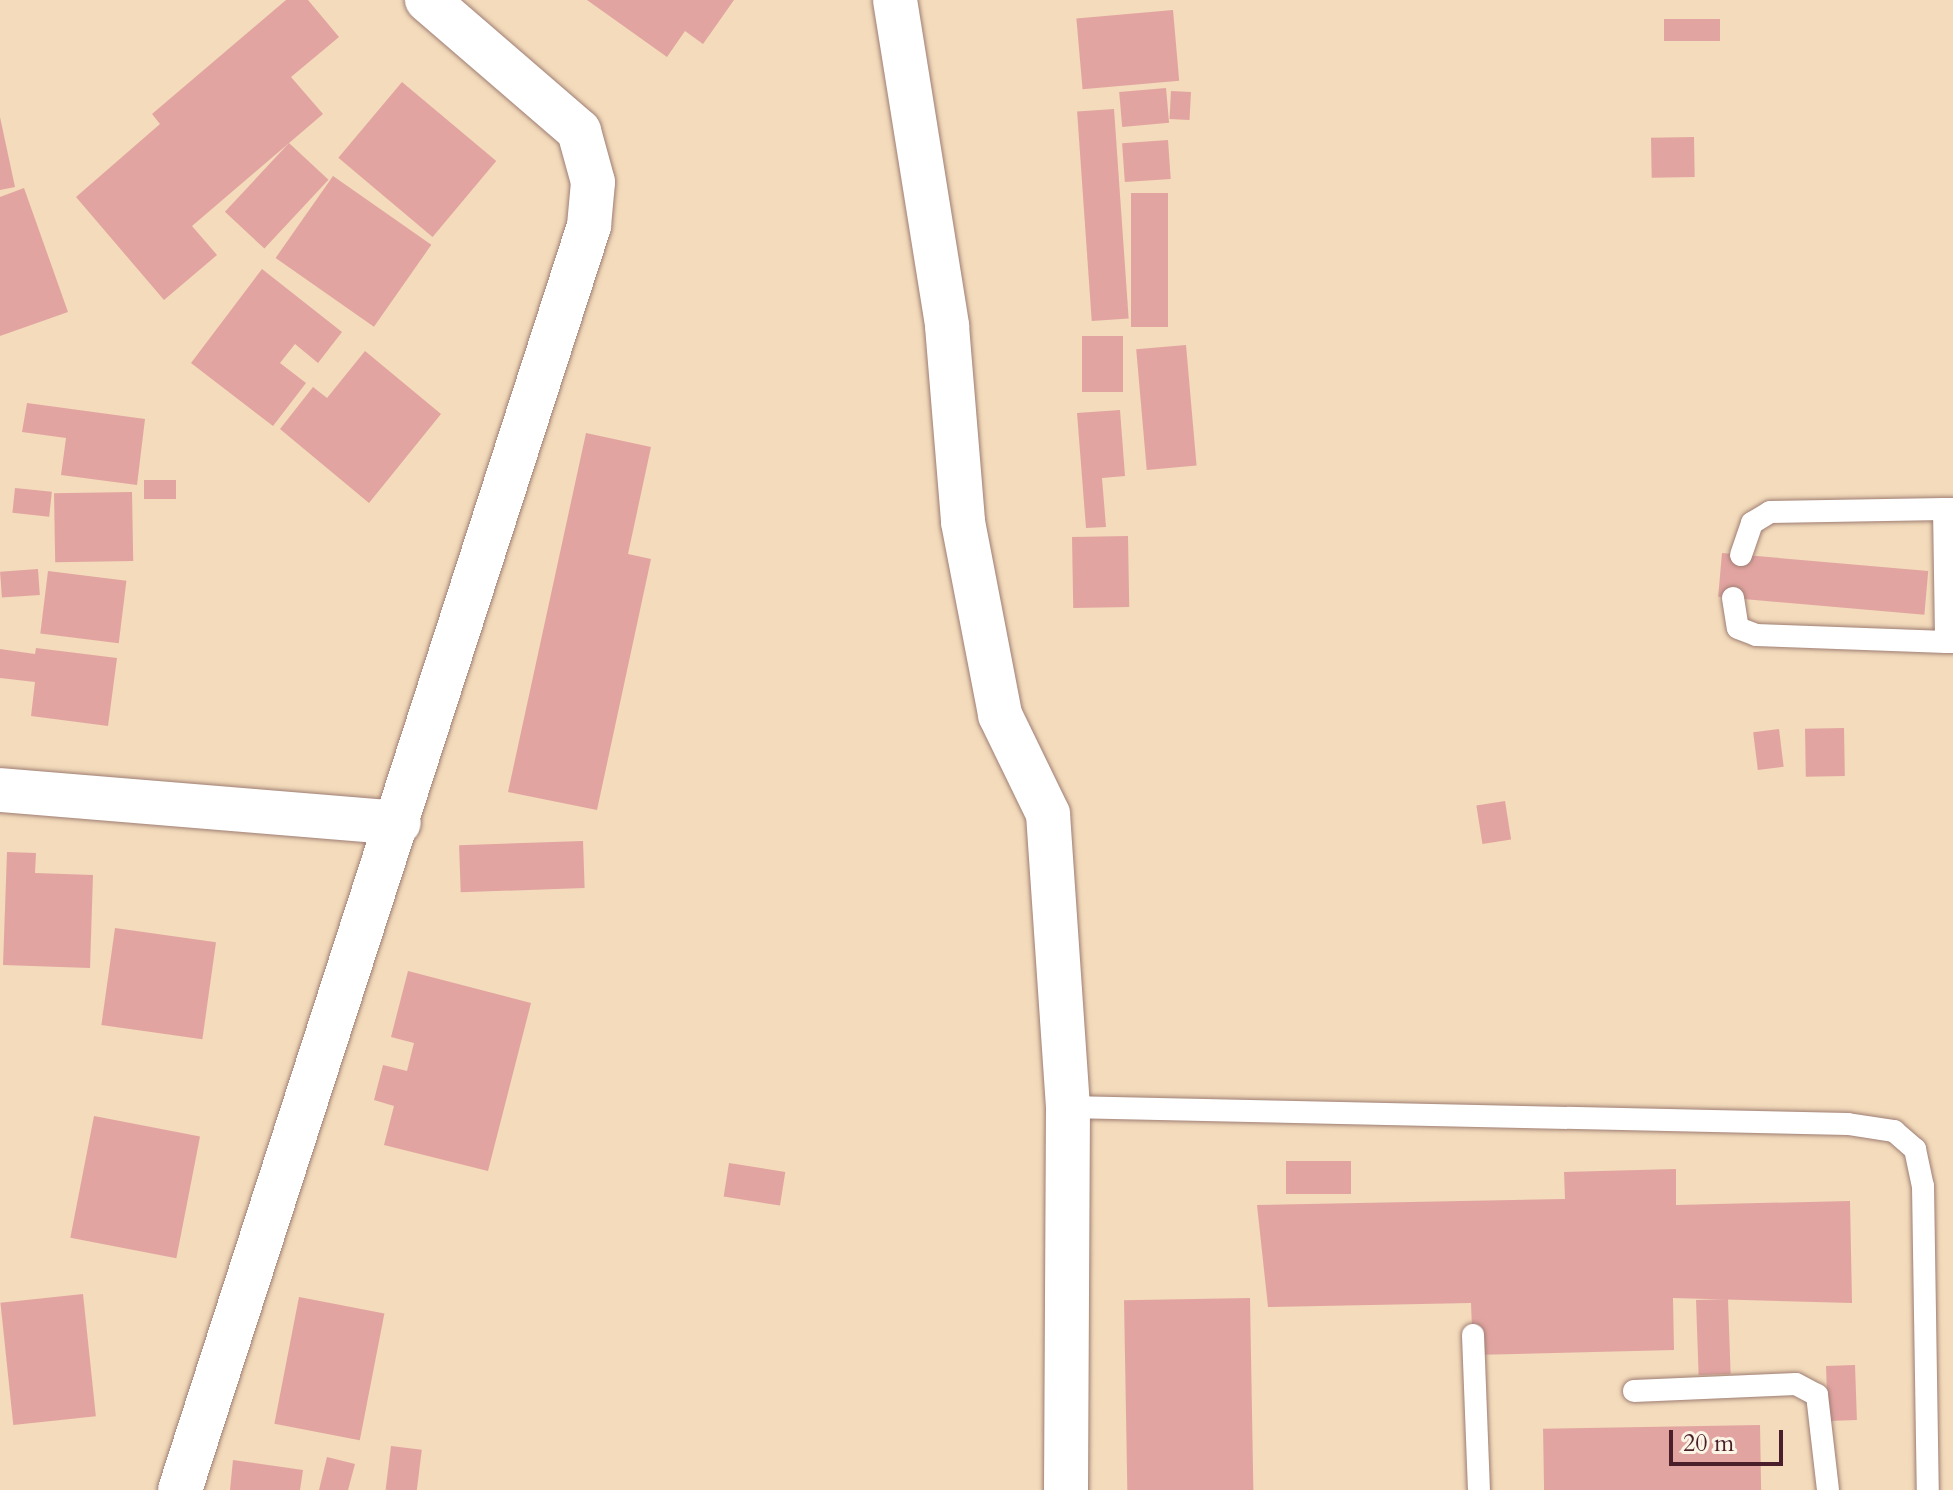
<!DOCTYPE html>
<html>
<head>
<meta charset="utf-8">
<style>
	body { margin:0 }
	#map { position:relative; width:1953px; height:1490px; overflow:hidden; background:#f3dbbb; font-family:Cardo,serif }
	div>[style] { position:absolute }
	.building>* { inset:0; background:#e2a4a1; transform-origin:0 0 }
	.roads { filter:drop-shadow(0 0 2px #9e7d73) drop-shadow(0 0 2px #9e7d73) }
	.lane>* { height:22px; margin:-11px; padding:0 11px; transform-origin:11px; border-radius:11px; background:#fff }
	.street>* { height:44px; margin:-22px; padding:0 22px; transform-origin:22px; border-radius:22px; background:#fff }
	span { translate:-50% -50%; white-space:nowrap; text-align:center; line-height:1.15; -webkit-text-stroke:7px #fcf5e5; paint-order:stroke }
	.scale { position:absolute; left:1669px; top:1430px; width:114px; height:36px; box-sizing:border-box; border:4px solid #4a1f2b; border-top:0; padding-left:10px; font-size:24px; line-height:28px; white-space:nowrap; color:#4a1f2b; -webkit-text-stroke:6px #fcf5e5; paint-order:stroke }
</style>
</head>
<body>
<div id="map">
	<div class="building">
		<div style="clip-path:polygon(286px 0,308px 0,339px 37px,291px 77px,323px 114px,192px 226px,217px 255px,164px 300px,76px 197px,160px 124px,152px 114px)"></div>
		<div style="clip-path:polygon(587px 0,734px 0,703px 44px,685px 31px,667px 57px)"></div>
		<div style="left:1173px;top:10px;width:71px;height:97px;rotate:85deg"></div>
		<div style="left:1720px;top:19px;width:22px;height:56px;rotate:90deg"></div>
		<div style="left:402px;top:82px;width:123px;height:99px;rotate:40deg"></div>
		<div style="left:1166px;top:88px;width:35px;height:47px;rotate:85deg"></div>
		<div style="left:1171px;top:91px;width:20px;height:28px;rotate:3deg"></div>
		<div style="left:1114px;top:109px;width:210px;height:37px;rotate:86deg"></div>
		<div style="clip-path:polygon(0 117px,15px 187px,0 190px)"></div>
		<div style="left:1694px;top:137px;width:40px;height:43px;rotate:89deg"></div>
		<div style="left:1168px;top:140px;width:39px;height:46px;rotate:86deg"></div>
		<div style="left:289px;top:143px;width:54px;height:94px;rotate:43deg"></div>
		<div style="left:333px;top:176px;width:120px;height:100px;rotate:35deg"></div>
		<div style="clip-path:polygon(24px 188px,68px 312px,0 336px,0 197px)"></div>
		<div style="left:1131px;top:193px;width:37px;height:134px"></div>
		<div style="clip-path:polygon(262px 269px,342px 332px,318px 363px,295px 344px,280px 363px,306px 383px,273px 426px,191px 363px)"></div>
		<div style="left:1082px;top:336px;width:41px;height:56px"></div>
		<div style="left:1186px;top:345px;width:121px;height:50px;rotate:85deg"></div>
		<div style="clip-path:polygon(365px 351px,441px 414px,369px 503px,280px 429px,313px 387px,327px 398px)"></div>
		<div style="clip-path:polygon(27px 403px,145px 419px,137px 485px,61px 475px,66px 438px,22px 432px)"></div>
		<div style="clip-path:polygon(1120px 410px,1125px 476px,1102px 478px,1106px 527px,1086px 528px,1077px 413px)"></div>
		<div style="clip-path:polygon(586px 433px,651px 447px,628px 554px,651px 559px,597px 810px,508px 792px)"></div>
		<div style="left:144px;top:480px;width:32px;height:19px"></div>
		<div style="left:15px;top:488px;width:37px;height:25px;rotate:6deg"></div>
		<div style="left:132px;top:492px;width:69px;height:78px;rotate:89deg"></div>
		<div style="left:1128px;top:536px;width:71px;height:56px;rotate:89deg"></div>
		<div style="left:1722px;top:553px;width:207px;height:44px;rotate:5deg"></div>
		<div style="left:38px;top:569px;width:26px;height:38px;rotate:86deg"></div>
		<div style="left:48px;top:571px;width:79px;height:63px;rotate:7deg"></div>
		<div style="clip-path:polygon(36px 648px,117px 658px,108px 726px,31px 716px,35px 682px,0 678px,0 649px,35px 654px)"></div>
		<div style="left:1844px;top:728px;width:48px;height:39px;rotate:89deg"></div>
		<div style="left:1779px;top:729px;width:38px;height:26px;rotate:83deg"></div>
		<div style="left:1505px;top:801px;width:39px;height:29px;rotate:81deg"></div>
		<div style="left:583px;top:841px;width:47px;height:124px;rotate:88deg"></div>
		<div style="clip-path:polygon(7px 852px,36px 853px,35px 873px,93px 875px,90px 968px,3px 965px)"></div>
		<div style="left:115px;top:928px;width:102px;height:98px;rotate:8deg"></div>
		<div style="clip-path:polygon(408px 971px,531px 1003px,488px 1171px,384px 1145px,394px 1106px,374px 1100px,383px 1065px,407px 1071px,414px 1043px,391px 1037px)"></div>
		<div style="left:94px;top:1116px;width:108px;height:124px;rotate:11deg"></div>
		<div style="left:1286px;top:1161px;width:65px;height:33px"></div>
		<div style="left:729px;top:1163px;width:57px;height:34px;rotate:9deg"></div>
		<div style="clip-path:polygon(1676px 1169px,1676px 1205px,1850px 1201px,1852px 1303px,1673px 1298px,1674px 1350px,1473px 1355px,1471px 1303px,1268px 1307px,1257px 1205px,1565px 1199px,1564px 1172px)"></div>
		<div style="left:83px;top:1294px;width:123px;height:83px;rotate:84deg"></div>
		<div style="left:299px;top:1297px;width:87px;height:129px;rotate:11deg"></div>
		<div style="left:1250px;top:1298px;width:192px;height:126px;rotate:89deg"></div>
		<div style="left:1728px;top:1299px;width:75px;height:32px;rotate:88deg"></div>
		<div style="left:1855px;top:1365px;width:55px;height:29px;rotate:88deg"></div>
		<div style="left:1760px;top:1425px;width:65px;height:217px;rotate:89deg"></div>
		<div style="left:391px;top:1446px;width:31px;height:44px;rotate:7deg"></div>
		<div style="clip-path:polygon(327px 1457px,355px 1464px,348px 1490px,319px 1490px)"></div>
		<div style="clip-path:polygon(233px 1460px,303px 1470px,300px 1490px,230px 1490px)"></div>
	</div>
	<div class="roads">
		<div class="lane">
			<div style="left:1953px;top:509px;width:9px;rotate:180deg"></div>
			<div style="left:1944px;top:509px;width:133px;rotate:89.1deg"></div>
			<div style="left:1946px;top:642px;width:7px"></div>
			<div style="left:1741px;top:555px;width:34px;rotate:-71deg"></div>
			<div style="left:1752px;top:523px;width:21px;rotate:-31deg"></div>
			<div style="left:1770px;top:512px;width:174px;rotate:-1deg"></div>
			<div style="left:1733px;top:598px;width:30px;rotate:81deg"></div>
			<div style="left:1738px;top:628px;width:19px;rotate:21deg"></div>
			<div style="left:1756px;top:635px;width:190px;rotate:2.1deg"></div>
			<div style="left:1068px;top:1107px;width:780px;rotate:1.25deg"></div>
			<div style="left:1848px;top:1124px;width:47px;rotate:8.7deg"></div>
			<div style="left:1894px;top:1131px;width:28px;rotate:41deg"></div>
			<div style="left:1915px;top:1149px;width:38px;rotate:78deg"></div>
			<div style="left:1923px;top:1186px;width:304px;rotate:89.1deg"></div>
			<div style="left:1473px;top:1335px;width:155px;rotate:87.8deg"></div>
			<div style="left:1634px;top:1391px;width:162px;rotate:-2.5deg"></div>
			<div style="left:1796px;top:1384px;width:24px;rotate:28deg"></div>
			<div style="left:1817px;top:1395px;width:96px;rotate:83.4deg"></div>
		</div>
		<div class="street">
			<div style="left:895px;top:0;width:330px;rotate:80.9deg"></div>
			<div style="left:947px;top:326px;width:197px;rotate:85.3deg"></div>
			<div style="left:963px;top:522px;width:197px;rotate:79.1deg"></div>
			<div style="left:1000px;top:715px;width:110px;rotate:64.1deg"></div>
			<div style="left:1048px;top:814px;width:294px;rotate:86.1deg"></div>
			<div style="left:1068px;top:1107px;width:383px;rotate:90.3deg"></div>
			<div style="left:0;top:790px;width:400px;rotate:4.7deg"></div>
			<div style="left:180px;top:1490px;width:1329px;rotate:-72.07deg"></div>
			<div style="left:589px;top:226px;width:44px;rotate:-84.8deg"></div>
			<div style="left:593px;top:182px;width:53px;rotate:-105.4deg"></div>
			<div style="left:579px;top:131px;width:201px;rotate:-139.2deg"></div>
		</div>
	</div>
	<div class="scale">20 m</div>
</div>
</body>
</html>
